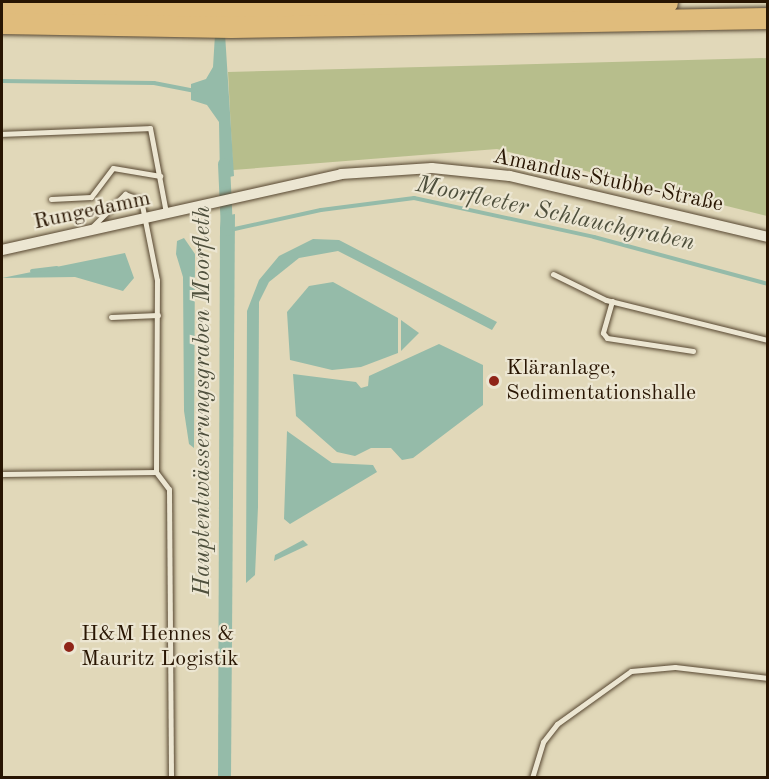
<!DOCTYPE html>
<html>
<head>
<meta charset="utf-8">
<style>
	body { margin:0 }
	#map { position:relative; width:769px; height:779px; overflow:hidden; background:#e1d8b9; font-family:"Old Standard TT",serif }
	div>[style] { position:absolute }
	.green>* { inset:0; background:#b7be8c }
	.water>* { inset:0; background:#95bba9 }
	.stream>* { height:4px; margin:-2px; padding:0 2px; transform-origin:2px; border-radius:2px; background:#95bba9 }
	.canal>* { height:12px; margin:-6px; padding:0 6px; transform-origin:6px; border-radius:6px; background:#95bba9 }
	.roads { filter:drop-shadow(0 0 2px #564630) drop-shadow(0 0 2px #564630) }
	.service>* { height:5px; margin:-2.5px; padding:0 2.5px; transform-origin:2.5px; border-radius:2.5px; background:#ece6d2 }
	.minor>* { height:10px; margin:-5px; padding:0 5px; transform-origin:5px; border-radius:5px; background:#ece6d2 }
	.motorway>* { height:21px; margin:-10.5px; padding:0 10.5px; transform-origin:10.5px; border-radius:10.5px; background:#e0bc7c }
	.dots>* { width:16px; height:16px; translate:-50% -50%; box-sizing:border-box; border:3px solid #ece6d2; border-radius:50% }
	span { translate:-50% -50%; white-space:nowrap; text-align:center; line-height:1.15; -webkit-text-stroke:4.5px #ece6d2; paint-order:stroke }
	.street-label { font-size:22px; color:#281502 }
	.poi-label { font-size:22px; color:#281502 }
	.left { translate:0 -50%; text-align:left }
	.water-label { font-size:24px; color:#4e4f3c; font-style:italic }
	.frame { position:absolute; inset:0; border:3px solid #281502; pointer-events:none }
</style>
</head>
<body>
<div id="map">
	<div class="green">
		<div style="clip-path:polygon(767px 58px,767px 216px,497px 149px,233px 170px,228px 72px)"></div>
	</div>
	<div class="water">
		<div style="clip-path:polygon(217px 2px,223px 2px,234px 176px,220px 179px,219px 122px,207px 105px,191px 100px,191px 84px,206px 79px,213px 67px)"></div>
		<div style="clip-path:polygon(235px 214px,231px 777px,218px 778px,220px 227px,221px 217px)"></div>
		<div style="clip-path:polygon(184px 238px,195px 254px,194px 448px,189px 444px,184px 411px,183px 277px,176px 254px,177px 241px)"></div>
		<div style="clip-path:polygon(313px 239px,339px 240px,497px 322px,492px 330px,338px 251px,299px 258px,269px 282px,259px 302px,258px 507px,255px 575px,246px 583px,247px 311px,259px 280px,279px 256px)"></div>
		<div style="clip-path:polygon(125px 253px,134px 278px,123px 291px,75px 277px,2px 278px)"></div>
		<div style="clip-path:polygon(333px 282px,398px 318px,398px 353px,361px 367px,332px 370px,290px 360px,287px 312px,309px 286px)"></div>
		<div style="clip-path:polygon(401px 320px,419px 333px,401px 351px)"></div>
		<div style="clip-path:polygon(439px 344px,483px 365px,483px 405px,413px 458px,402px 460px,391px 448px,371px 448px,355px 456px,337px 452px,296px 416px,293px 374px,356px 382px,361px 388px,368px 386px,369px 376px)"></div>
		<div style="clip-path:polygon(287px 431px,332px 463px,373px 465px,377px 472px,290px 524px,284px 519px)"></div>
		<div style="clip-path:polygon(303px 540px,308px 545px,274px 561px,275px 555px)"></div>
	</div>
	<div class="stream">
		<div style="left:2px;top:81px;width:152px;rotate:0.8deg"></div>
		<div style="left:154px;top:83px;width:42px;rotate:11deg"></div>
		<div style="left:230px;top:230px;width:93px;rotate:-12.4deg"></div>
		<div style="left:321px;top:210px;width:94px;rotate:-7.4deg"></div>
		<div style="left:414px;top:198px;width:184px;rotate:12.2deg"></div>
		<div style="left:594px;top:237px;width:180px;rotate:15.1deg"></div>
		<div style="left:32px;top:271px;width:25px;rotate:-7deg"></div>
	</div>
	<div class="canal">
		<div style="left:224px;top:164px;width:66px;rotate:87.4deg"></div>
	</div>
	<div class="roads">
		<div class="service">
			<div style="left:2px;top:134px;width:148px;rotate:-2.3deg"></div>
			<div style="left:150px;top:128px;width:86px;rotate:79.3deg"></div>
			<div style="left:51px;top:199px;width:40px;rotate:-2.9deg"></div>
			<div style="left:91px;top:197px;width:36px;rotate:-53deg"></div>
			<div style="left:113px;top:168px;width:48px;rotate:9.7deg"></div>
			<div style="left:92px;top:227px;width:47px;rotate:-45deg"></div>
			<div style="left:125px;top:194px;width:17px;rotate:21deg"></div>
			<div style="left:141px;top:200px;width:82px;rotate:78.7deg"></div>
			<div style="left:157px;top:280px;width:192px;rotate:90.3deg"></div>
			<div style="left:553px;top:274px;width:59px;rotate:26.1deg"></div>
			<div style="left:606px;top:300px;width:167px;rotate:13.9deg"></div>
			<div style="left:612px;top:301px;width:33px;rotate:106deg"></div>
			<div style="left:603px;top:333px;width:6px;rotate:51deg"></div>
			<div style="left:607px;top:338px;width:87px;rotate:8.6deg"></div>
			<div style="left:111px;top:317px;width:47px;rotate:-2.4deg"></div>
			<div style="left:2px;top:474px;width:154px;rotate:-0.7deg"></div>
			<div style="left:156px;top:472px;width:21px;rotate:53deg"></div>
			<div style="left:169px;top:489px;width:289px;rotate:89.6deg"></div>
			<div style="left:532px;top:778px;width:38px;rotate:-73deg"></div>
			<div style="left:543px;top:742px;width:23px;rotate:-52deg"></div>
			<div style="left:557px;top:724px;width:91px;rotate:-35.6deg"></div>
			<div style="left:631px;top:671px;width:44px;rotate:-5.2deg"></div>
			<div style="left:675px;top:667px;width:94px;rotate:6.7deg"></div>
		</div>
		<div class="minor">
			<div style="left:2px;top:250px;width:347px;rotate:-12.6deg"></div>
			<div style="left:341px;top:174px;width:91px;rotate:-3.8deg"></div>
			<div style="left:432px;top:168px;width:78px;rotate:5.9deg"></div>
			<div style="left:510px;top:176px;width:265px;rotate:13.3deg"></div>
		</div>
		<div class="motorway">
			<div style="left:2px;top:5px;width:229px;rotate:1deg"></div>
			<div style="left:231px;top:9px;width:436px;rotate:-0.9deg"></div>
			<div style="left:2px;top:23px;width:229px;rotate:1deg"></div>
			<div style="left:231px;top:27px;width:537px;rotate:-0.96deg"></div>
		</div>
	</div>
	<div class="dots">
		<div style="left:494px;top:381px;background:#8f2418"></div>
		<div style="left:69px;top:647px;background:#8f2418"></div>
	</div>
	<div class="street-label">
		<span style="left:608px;top:181px;rotate:12deg">Amandus-Stubbe-Straße</span>
		<span style="left:92px;top:211px;rotate:-12deg">Rungedamm</span>
	</div>
	<div class="poi-label">
		<span class="left" style="left:506px;top:381px">Kläranlage,<br>Sedimentationshalle</span>
		<span class="left" style="left:81px;top:647px">H&amp;M Hennes &amp;<br>Mauritz Logistik</span>
	</div>
	<div class="water-label">
		<span style="left:555px;top:215px;rotate:12deg">Moorfleeter Schlauchgraben</span>
		<span style="left:204px;top:401px;rotate:-90deg">Hauptentwässerungsgraben Moorfleth</span>
	</div>
	<div class="frame"></div>
</div>
</body>
</html>
